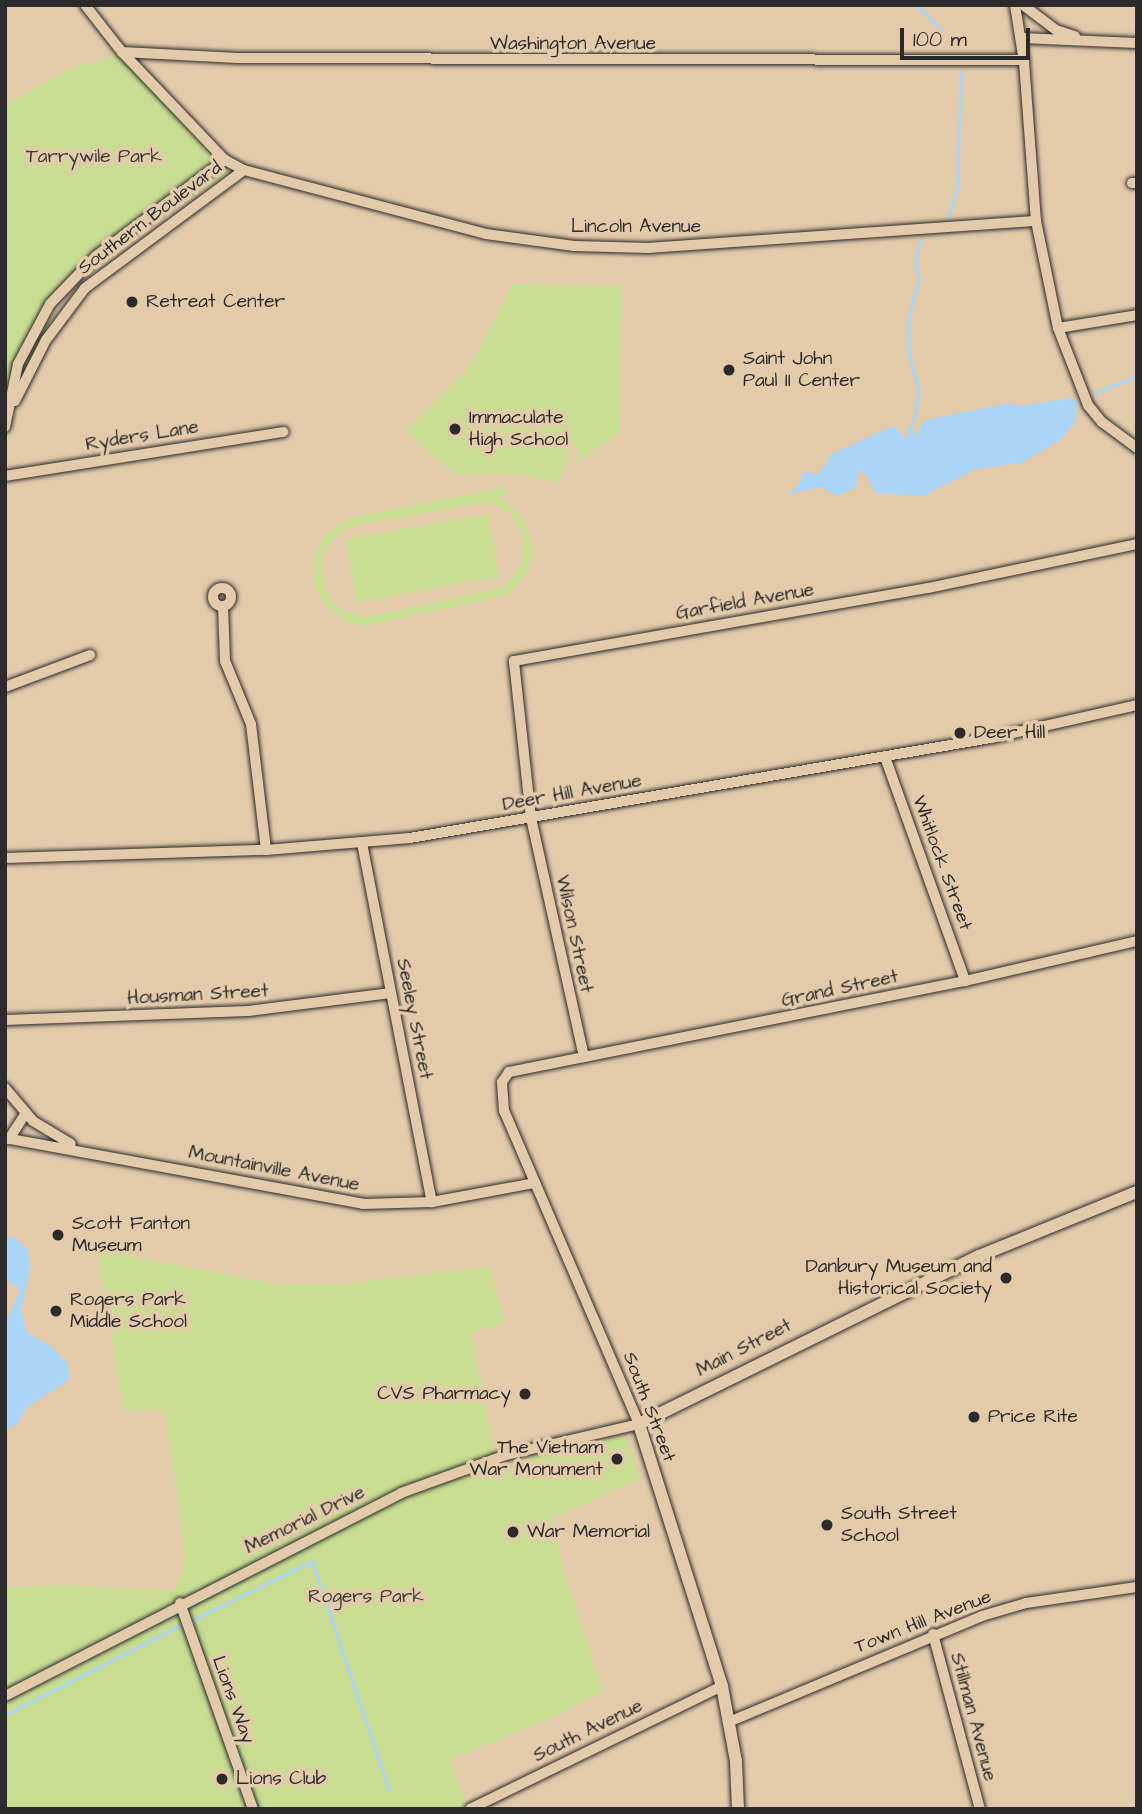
<!DOCTYPE html>
<html>
<head>
<meta charset="utf-8">
<style>
	body { margin:0 }
	#map { position:relative; width:1142px; height:1814px; overflow:hidden; background:#e3caab; font-family:"Architects Daughter",sans-serif }
	div>[style] { position:absolute }
	.green>* { inset:0; background:#c8dd92; transform-origin:0 0 }
	.water>* { inset:0; background:#abd5f6 }
	.stream>* { height:2.5px; margin:-1.25px; padding:0 1.25px; transform-origin:1.25px; border-radius:1.25px; background:#abd5f6 }
	.roads { filter:drop-shadow(0 0 2px #2b2b2b) drop-shadow(0 0 2px #2b2b2b) }
	.minor>* { height:10px; margin:-5px; padding:0 5px; transform-origin:5px; border-radius:5px; background:#e3caab }
	.minor>.ring { margin:-5px; padding:0; box-sizing:content-box; background:none; border:10px solid #e3caab; border-radius:50% }
	.major>* { height:12px; margin:-6px; padding:0 6px; transform-origin:6px; border-radius:6px; background:#e3caab }
	.dots>* { width:19px; height:19px; translate:-50% -50%; box-sizing:border-box; border:4px solid #e3caab; border-radius:50% }
	span { translate:-50% -50%; white-space:nowrap; text-align:center; line-height:1.15; -webkit-text-stroke:7px #e3caab; paint-order:stroke }
	.street-label { font-size:19px; color:#2b2b2b }
	.park-label { font-size:19px; color:#3b3d35 }
	.poi-label { font-size:19px; color:#2b2b2b }
	.left { translate:0 -50%; text-align:left }
	.right { translate:-100% -50%; text-align:right }
	.frame { position:absolute; inset:0; border:7px solid #2b2b2b; pointer-events:none }
	.scale { position:absolute; left:900px; top:28px; width:130px; height:32px; box-sizing:border-box; border:4px solid #2b2b2b; border-top:0; padding-left:9px; font-size:21px; line-height:24px; white-space:nowrap; color:#2b2b2b; -webkit-text-stroke:5px #e3caab; paint-order:stroke }
</style>
</head>
<body>
<div id="map">
	<div class="green">
		<div style="clip-path:polygon(120px 53px,231px 172px,105px 256px,58px 301px,22px 376px,5px 452px,5px 101px,9px 103px,65px 71px)"></div>
		<div style="clip-path:polygon(513px 284px,622px 286px,620px 433px,576px 463px,579px 445px,570px 444px,560px 483px,521px 475px,454px 474px,405px 431px,467px 370px)"></div>
		<div style="clip-path:polygon(evenodd,505px 487px,507px 495px,499px 497px,524px 518px,533px 549px,529px 570px,509px 595px,366px 626px,345px 622px,321px 601px,313px 581px,313px 560px,321px 540px,336px 525px,356px 516px,505px 487px,488px 502px,512px 515px,524px 539px,521px 566px,504px 587px,367px 617px,341px 609px,328px 596px,322px 561px,329px 544px,342px 532px,358px 525px,488px 502px)"></div>
		<div style="left:488px;top:514px;width:64px;height:145px;rotate:80deg"></div>
		<div style="clip-path:polygon(97px 1250px,277px 1284px,343px 1284px,489px 1267px,505px 1323px,472px 1332px,496px 1466px,624px 1434px,641px 1478px,552px 1519px,565px 1574px,603px 1691px,557px 1716px,451px 1759px,467px 1809px,5px 1809px,5px 1587px,67px 1585px,175px 1591px,186px 1558px,165px 1410px,124px 1411px)"></div>
	</div>
	<div class="water">
		<div style="clip-path:polygon(1071px 398px,1077px 401px,1076px 420px,1060px 440px,1021px 463px,976px 469px,923px 496px,876px 493px,863px 471px,858px 473px,856px 487px,837px 496px,822px 487px,788px 494px,799px 484px,804px 472px,819px 474px,832px 454px,853px 444px,893px 426px,906px 438px,912px 420px,915px 440px,922px 423px,935px 418px,1010px 403px,1020px 406px)"></div>
		<div style="clip-path:polygon(5px 1236px,14px 1237px,28px 1250px,30px 1271px,21px 1309px,27px 1333px,51px 1346px,68px 1364px,69px 1380px,26px 1408px,17px 1424px,5px 1430px,5px 1326px,20px 1289px,5px 1279px)"></div>
	</div>
	<div class="stream">
		<div style="left:917px;top:5px;width:33px;rotate:45deg"></div>
		<div style="left:948px;top:218px;width:32px;rotate:-74deg"></div>
		<div style="left:957px;top:187px;width:114px;rotate:-88deg"></div>
		<div style="left:1094px;top:393px;width:46px;rotate:-21.6deg"></div>
		<div style="left:913px;top:423px;width:34px;rotate:-80deg"></div>
		<div style="left:919px;top:390px;width:34px;rotate:-107deg"></div>
		<div style="left:909px;top:358px;width:40px;rotate:-91.4deg"></div>
		<div style="left:908px;top:318px;width:40px;rotate:-74deg"></div>
		<div style="left:919px;top:280px;width:16px;rotate:-104deg"></div>
		<div style="left:915px;top:264px;width:25px;rotate:-78deg"></div>
		<div style="left:189px;top:1622px;width:137px;rotate:-26.4deg"></div>
		<div style="left:312px;top:1561px;width:241px;rotate:71.3deg"></div>
		<div style="left:5px;top:1715px;width:200px;rotate:-27.1deg"></div>
	</div>
	<div class="roads">
		<div class="minor">
			<div style="left:85px;top:5px;width:60px;rotate:51.8deg"></div>
			<div style="left:122px;top:52px;width:149px;rotate:46.4deg"></div>
			<div style="left:225px;top:160px;width:21px;rotate:28deg"></div>
			<div style="left:244px;top:170px;width:250px;rotate:14.8deg"></div>
			<div style="left:486px;top:234px;width:89px;rotate:7.8deg"></div>
			<div style="left:574px;top:246px;width:75px;rotate:1.5deg"></div>
			<div style="left:649px;top:248px;width:388px;rotate:-4deg"></div>
			<div style="left:1015px;top:5px;width:58px;rotate:81deg"></div>
			<div style="left:1024px;top:62px;width:159px;rotate:85.7deg"></div>
			<div style="left:1036px;top:221px;width:109px;rotate:78.4deg"></div>
			<div style="left:1058px;top:328px;width:83px;rotate:68.7deg"></div>
			<div style="left:1088px;top:405px;width:22px;rotate:51deg"></div>
			<div style="left:1102px;top:422px;width:44px;rotate:36.6deg"></div>
			<div style="left:1023px;top:5px;width:41px;rotate:37.1deg"></div>
			<div style="left:1056px;top:30px;width:20px;rotate:18deg"></div>
			<div style="left:1021px;top:38px;width:116px;rotate:2.5deg"></div>
			<div style="left:122px;top:52px;width:116px;rotate:3deg"></div>
			<div style="left:238px;top:58px;width:786px;rotate:0.15deg"></div>
			<div style="left:1132px;top:183px;width:5px"></div>
			<div style="left:1058px;top:328px;width:80px;rotate:-9.3deg"></div>
			<div style="left:15px;top:401px;width:68px;rotate:-63.1deg"></div>
			<div style="left:46px;top:340px;width:65px;rotate:-53.1deg"></div>
			<div style="left:85px;top:288px;width:198px;rotate:-36.6deg"></div>
			<div style="left:5px;top:427px;width:64px;rotate:-78.3deg"></div>
			<div style="left:18px;top:364px;width:68px;rotate:-61.9deg"></div>
			<div style="left:50px;top:304px;width:66px;rotate:-46.2deg"></div>
			<div style="left:96px;top:256px;width:161px;rotate:-36.7deg"></div>
			<div style="left:5px;top:476px;width:282px;rotate:-9deg"></div>
			<div class="ring" style="left:213px;top:588px;width:8px;height:8px"></div>
			<div style="left:223px;top:606px;width:55px;rotate:87.9deg"></div>
			<div style="left:225px;top:661px;width:68px;rotate:67.6deg"></div>
			<div style="left:251px;top:724px;width:127px;rotate:83.2deg"></div>
			<div style="left:5px;top:687px;width:91px;rotate:-20.6deg"></div>
			<div style="left:885px;top:757px;width:238px;rotate:70.3deg"></div>
			<div style="left:362px;top:843px;width:366px;rotate:79deg"></div>
			<div style="left:5px;top:858px;width:261px;rotate:-1.8deg"></div>
			<div style="left:266px;top:850px;width:144px;rotate:-4.8deg"></div>
			<div style="left:410px;top:838px;width:590px;rotate:-9.77deg"></div>
			<div style="left:991px;top:738px;width:150px;rotate:-12.7deg"></div>
			<div style="left:5px;top:1020px;width:243px;rotate:-2.1deg"></div>
			<div style="left:248px;top:1011px;width:144px;rotate:-7.2deg"></div>
			<div style="left:584px;top:1057px;width:245px;rotate:-102.5deg"></div>
			<div style="left:531px;top:818px;width:158px;rotate:-96.2deg"></div>
			<div style="left:514px;top:661px;width:420px;rotate:-10deg"></div>
			<div style="left:928px;top:588px;width:214px;rotate:-11.9deg"></div>
			<div style="left:5px;top:1088px;width:43px;rotate:49.7deg"></div>
			<div style="left:33px;top:1121px;width:44px;rotate:31.2deg"></div>
			<div style="left:5px;top:1138px;width:364px;rotate:10.4deg"></div>
			<div style="left:363px;top:1204px;width:69px;rotate:-1.7deg"></div>
			<div style="left:432px;top:1202px;width:105px;rotate:-10.5deg"></div>
			<div style="left:9px;top:1139px;width:30px;rotate:-57deg"></div>
			<div style="left:180px;top:1603px;width:219px;rotate:70.5deg"></div>
			<div style="left:933px;top:1634px;width:181px;rotate:75deg"></div>
			<div style="left:5px;top:1696px;width:445px;rotate:-27.1deg"></div>
			<div style="left:401px;top:1493px;width:112px;rotate:-19.9deg"></div>
			<div style="left:506px;top:1455px;width:137px;rotate:-13.1deg"></div>
			<div style="left:639px;top:1424px;width:341px;rotate:-113.3deg"></div>
			<div style="left:504px;top:1111px;width:29px;rotate:-94deg"></div>
			<div style="left:502px;top:1082px;width:12px;rotate:-55deg"></div>
			<div style="left:509px;top:1072px;width:465px;rotate:-11.3deg"></div>
			<div style="left:965px;top:981px;width:177px;rotate:-13.1deg"></div>
			<div style="left:731px;top:1721px;width:272px;rotate:-22.7deg"></div>
			<div style="left:982px;top:1616px;width:46px;rotate:-16.5deg"></div>
			<div style="left:1026px;top:1603px;width:112px;rotate:-8.2deg"></div>
			<div style="left:470px;top:1809px;width:280px;rotate:-26deg"></div>
		</div>
		<div class="major">
			<div style="left:738px;top:1809px;width:48px;rotate:-92.4deg"></div>
			<div style="left:736px;top:1761px;width:76px;rotate:-100.6deg"></div>
			<div style="left:722px;top:1686px;width:275px;rotate:-107.6deg"></div>
			<div style="left:639px;top:1424px;width:379px;rotate:-26.3deg"></div>
			<div style="left:979px;top:1256px;width:170px;rotate:-22.1deg"></div>
		</div>
	</div>
	<div class="dots">
		<div style="left:132px;top:302px;background:#2b2b2b"></div>
		<div style="left:729px;top:370px;background:#2b2b2b"></div>
		<div style="left:455px;top:429px;background:#2b2b2b"></div>
		<div style="left:960px;top:733px;background:#2b2b2b"></div>
		<div style="left:58px;top:1235px;background:#2b2b2b"></div>
		<div style="left:1006px;top:1278px;background:#2b2b2b"></div>
		<div style="left:56px;top:1311px;background:#2b2b2b"></div>
		<div style="left:525px;top:1394px;background:#2b2b2b"></div>
		<div style="left:974px;top:1417px;background:#2b2b2b"></div>
		<div style="left:617px;top:1459px;background:#2b2b2b"></div>
		<div style="left:827px;top:1525px;background:#2b2b2b"></div>
		<div style="left:513px;top:1532px;background:#2b2b2b"></div>
		<div style="left:222px;top:1779px;background:#2b2b2b"></div>
	</div>
	<div class="street-label">
		<span style="left:573px;top:44px">Washington Avenue</span>
		<span style="left:150px;top:218px;rotate:-37deg">Southern Boulevard</span>
		<span style="left:636px;top:227px">Lincoln Avenue</span>
		<span style="left:142px;top:436px;rotate:-9deg">Ryders Lane</span>
		<span style="left:745px;top:602px;rotate:-10deg">Garfield Avenue</span>
		<span style="left:572px;top:793px;rotate:-10deg">Deer Hill Avenue</span>
		<span style="left:942px;top:863px;rotate:70deg">Whitlock Street</span>
		<span style="left:574px;top:934px;rotate:78deg">Wilson Street</span>
		<span style="left:840px;top:989px;rotate:-12deg">Grand Street</span>
		<span style="left:198px;top:995px;rotate:-3deg">Housman Street</span>
		<span style="left:414px;top:1019px;rotate:79deg">Seeley Street</span>
		<span style="left:274px;top:1169px;rotate:11deg">Mountainville Avenue</span>
		<span style="left:744px;top:1348px;rotate:-27deg">Main Street</span>
		<span style="left:649px;top:1407px;rotate:69deg">South Street</span>
		<span style="left:305px;top:1520px;rotate:-26deg">Memorial Drive</span>
		<span style="left:923px;top:1622px;rotate:-21deg">Town Hill Avenue</span>
		<span style="left:233px;top:1700px;rotate:70deg">Lions Way</span>
		<span style="left:973px;top:1717px;rotate:75deg">Stillman Avenue</span>
		<span style="left:588px;top:1731px;rotate:-26deg">South Avenue</span>
	</div>
	<div class="park-label">
		<span style="left:94px;top:157px">Tarrywile Park</span>
		<span style="left:366px;top:1597px">Rogers Park</span>
	</div>
	<div class="poi-label">
		<span class="left" style="left:146px;top:302px">Retreat Center</span>
		<span class="left" style="left:743px;top:370px">Saint John<br>Paul II Center</span>
		<span class="left" style="left:469px;top:429px">Immaculate<br>High School</span>
		<span class="left" style="left:974px;top:733px">Deer Hill</span>
		<span class="left" style="left:72px;top:1235px">Scott Fanton<br>Museum</span>
		<span class="right" style="left:992px;top:1278px">Danbury Museum and<br>Historical Society</span>
		<span class="left" style="left:70px;top:1311px">Rogers Park<br>Middle School</span>
		<span class="right" style="left:511px;top:1394px">CVS Pharmacy</span>
		<span class="left" style="left:988px;top:1417px">Price Rite</span>
		<span class="right" style="left:603px;top:1459px">The Vietnam<br>War Monument</span>
		<span class="left" style="left:841px;top:1525px">South Street<br>School</span>
		<span class="left" style="left:527px;top:1532px">War Memorial</span>
		<span class="left" style="left:236px;top:1779px">Lions Club</span>
	</div>
	<div class="frame"></div>
	<div class="scale">100 m</div>
</div>
</body>
</html>
